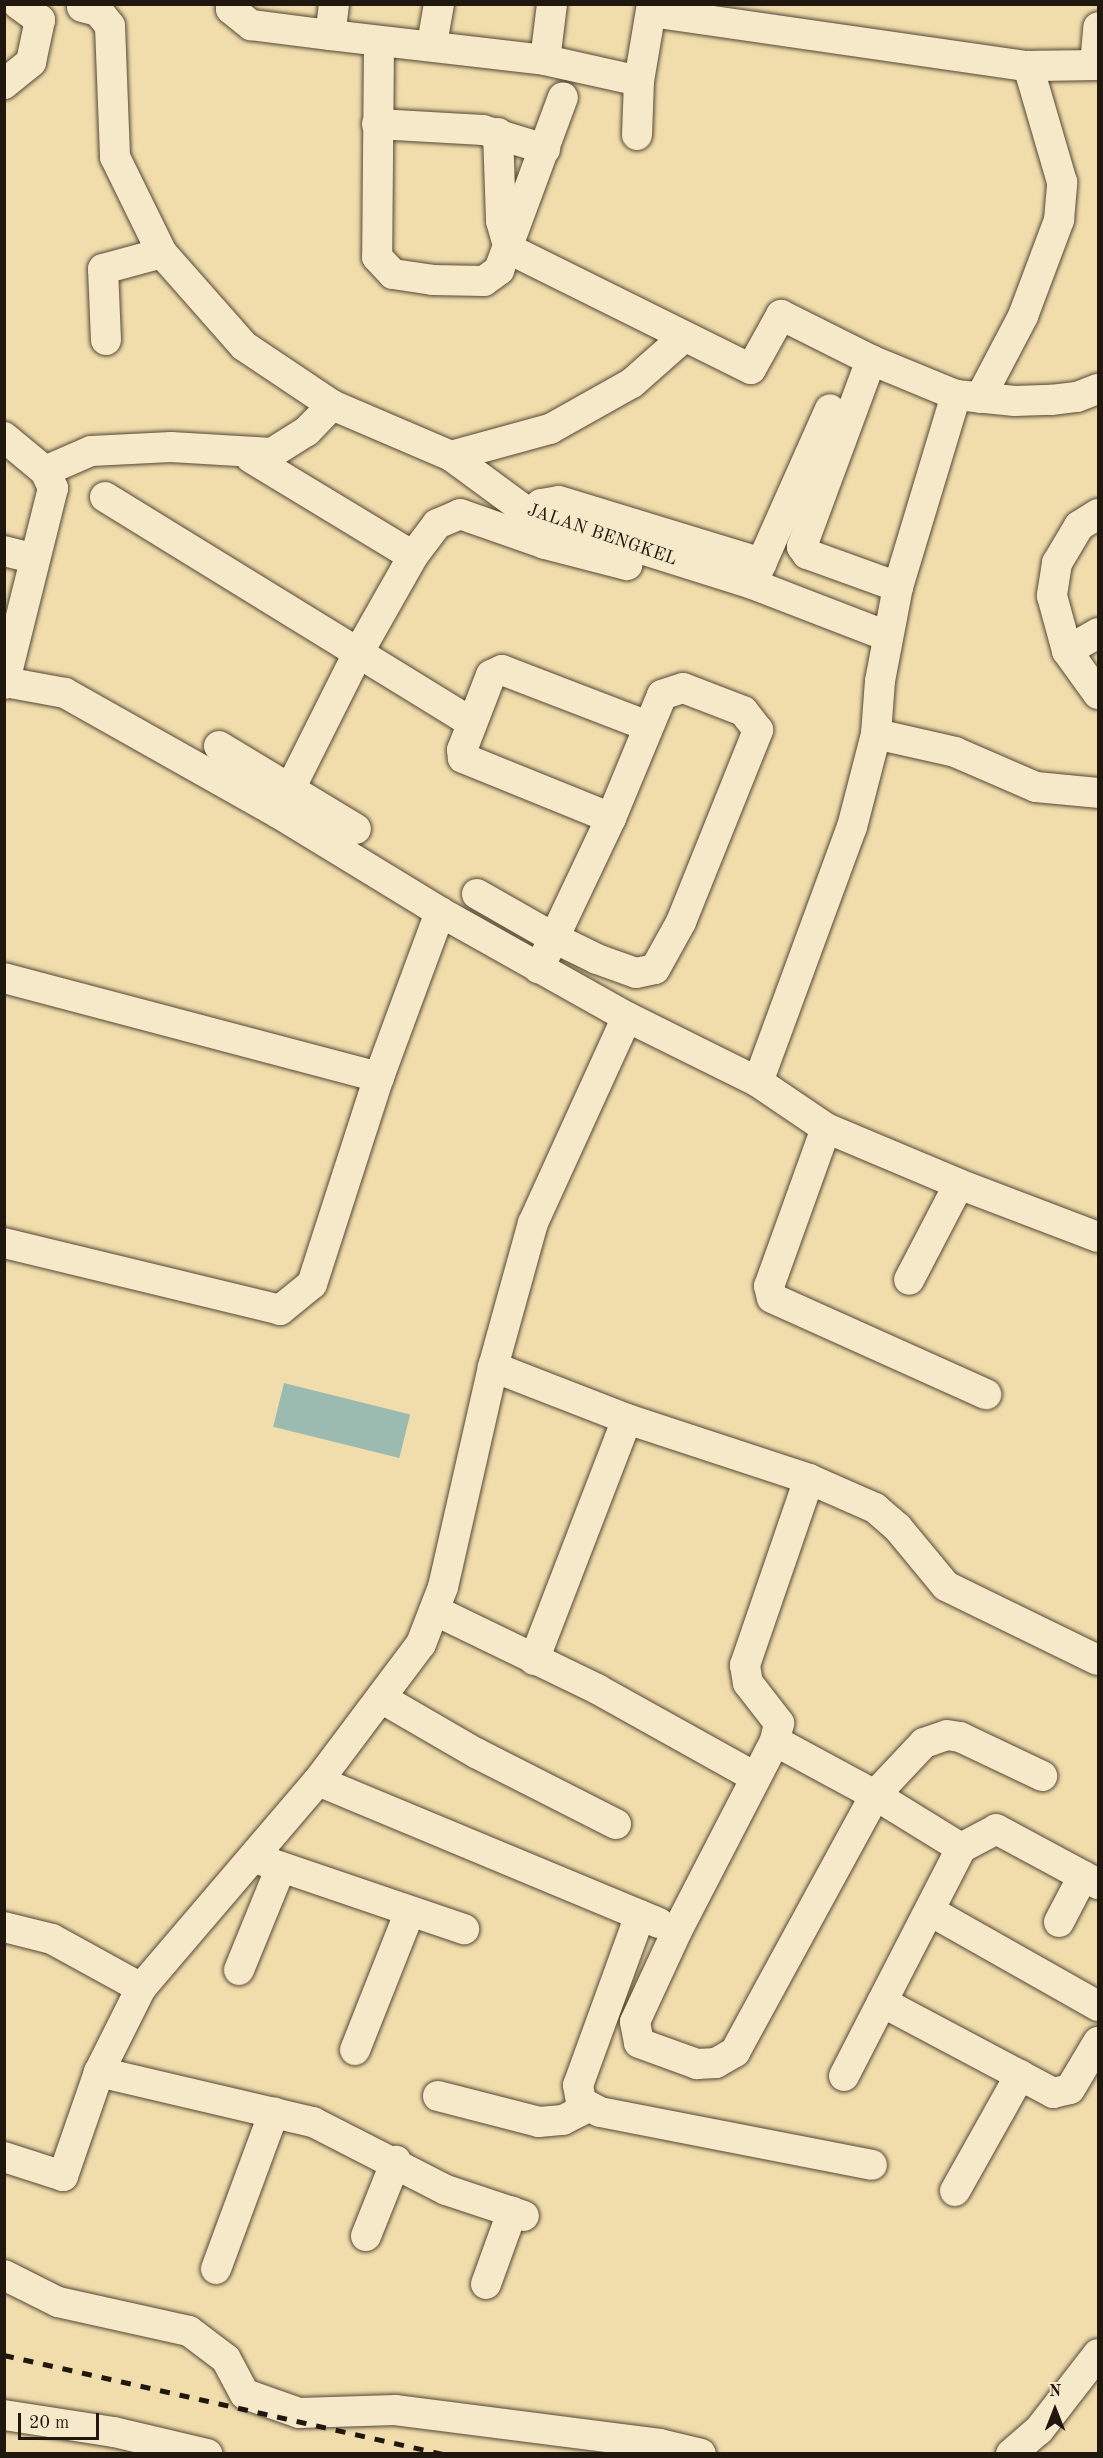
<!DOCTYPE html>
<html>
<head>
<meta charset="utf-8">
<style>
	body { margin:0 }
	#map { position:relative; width:1103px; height:2458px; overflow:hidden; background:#f1ddac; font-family:"Old Standard TT",serif }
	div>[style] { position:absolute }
	.water>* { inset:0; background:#9cbbb0; transform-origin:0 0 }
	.roads { filter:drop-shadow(0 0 2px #544836) drop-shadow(0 0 2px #544836) }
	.minor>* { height:30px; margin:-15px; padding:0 15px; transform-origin:15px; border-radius:15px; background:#f6e9c9 }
	.rail>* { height:4.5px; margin-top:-2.25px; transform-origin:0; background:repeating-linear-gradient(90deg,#20170f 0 10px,transparent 0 20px) }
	span { translate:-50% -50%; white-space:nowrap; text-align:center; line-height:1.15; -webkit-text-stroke:5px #f6e9c9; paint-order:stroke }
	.street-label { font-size:18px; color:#20170f }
	.frame { position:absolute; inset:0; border:6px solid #20170f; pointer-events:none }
	.north { position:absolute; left:1025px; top:2380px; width:60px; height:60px; -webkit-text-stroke:4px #f6e9c9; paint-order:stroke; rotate:0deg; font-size:16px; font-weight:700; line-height:24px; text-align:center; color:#20170f }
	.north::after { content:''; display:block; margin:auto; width:21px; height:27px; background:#20170f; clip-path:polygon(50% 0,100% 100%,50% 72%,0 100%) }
	.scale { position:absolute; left:18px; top:2413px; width:81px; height:27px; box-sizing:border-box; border:3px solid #20170f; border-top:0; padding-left:8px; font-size:18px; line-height:21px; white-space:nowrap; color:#20170f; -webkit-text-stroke:4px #f6e9c9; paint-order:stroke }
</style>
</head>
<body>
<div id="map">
	<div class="water">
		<div style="left:284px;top:1383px;width:130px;height:45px;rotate:14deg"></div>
	</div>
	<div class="roads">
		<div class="minor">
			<div style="left:231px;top:4px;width:5px;rotate:90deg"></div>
			<div style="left:231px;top:9px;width:26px;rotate:39deg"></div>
			<div style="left:251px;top:25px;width:80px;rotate:7.2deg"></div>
			<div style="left:334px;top:4px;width:31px;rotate:97deg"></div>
			<div style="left:330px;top:35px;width:216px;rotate:6.6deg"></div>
			<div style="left:552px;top:4px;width:56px;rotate:97.1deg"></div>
			<div style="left:545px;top:60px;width:96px;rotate:12.6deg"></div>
			<div style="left:639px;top:81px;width:78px;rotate:-80.4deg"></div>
			<div style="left:82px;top:7px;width:16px;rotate:14deg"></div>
			<div style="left:98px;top:11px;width:19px;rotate:51deg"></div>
			<div style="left:110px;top:26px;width:131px;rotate:87.8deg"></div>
			<div style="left:115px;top:157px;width:107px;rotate:63.9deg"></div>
			<div style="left:162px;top:253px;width:124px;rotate:48.6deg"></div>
			<div style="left:244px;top:346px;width:106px;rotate:33.8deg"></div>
			<div style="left:332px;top:405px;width:129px;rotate:23.2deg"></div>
			<div style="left:451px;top:456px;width:98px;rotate:36.3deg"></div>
			<div style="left:530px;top:514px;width:233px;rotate:17.5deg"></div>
			<div style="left:752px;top:584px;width:145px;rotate:21.1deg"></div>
			<div style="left:651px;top:12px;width:381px;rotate:8.2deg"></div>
			<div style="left:1028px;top:66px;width:70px;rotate:-0.8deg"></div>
			<div style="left:379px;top:44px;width:213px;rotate:90.5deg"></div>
			<div style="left:377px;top:257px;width:23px;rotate:47deg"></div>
			<div style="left:393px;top:274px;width:40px;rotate:8.5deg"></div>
			<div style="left:433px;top:280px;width:51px;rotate:1.1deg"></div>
			<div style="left:484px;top:281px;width:19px;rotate:-36deg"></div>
			<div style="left:499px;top:270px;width:184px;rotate:-69.7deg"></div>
			<div style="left:432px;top:44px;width:41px;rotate:-80.1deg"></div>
			<div style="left:1095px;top:65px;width:38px;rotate:-85deg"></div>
			<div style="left:4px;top:84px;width:35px;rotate:-39deg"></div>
			<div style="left:31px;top:62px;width:43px;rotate:-77.9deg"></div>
			<div style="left:40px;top:20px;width:27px;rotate:-144deg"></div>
			<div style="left:377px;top:124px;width:106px;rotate:3.2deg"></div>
			<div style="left:483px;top:130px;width:65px;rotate:17deg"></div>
			<div style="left:498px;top:133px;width:88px;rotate:88deg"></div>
			<div style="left:501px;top:221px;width:29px;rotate:74deg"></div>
			<div style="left:509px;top:249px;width:270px;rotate:26.4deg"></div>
			<div style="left:751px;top:369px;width:62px;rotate:-60.9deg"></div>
			<div style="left:781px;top:315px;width:101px;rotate:26.6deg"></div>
			<div style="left:871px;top:360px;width:92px;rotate:22.4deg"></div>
			<div style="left:637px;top:135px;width:54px;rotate:-87.9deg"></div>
			<div style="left:106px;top:340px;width:71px;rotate:-92.4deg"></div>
			<div style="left:103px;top:269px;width:61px;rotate:-15.2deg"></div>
			<div style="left:871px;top:360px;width:199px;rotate:110.3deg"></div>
			<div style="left:802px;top:547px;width:9px;rotate:54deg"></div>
			<div style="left:807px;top:554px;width:97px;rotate:19.9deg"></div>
			<div style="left:980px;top:398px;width:93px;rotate:-62.3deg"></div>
			<div style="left:1023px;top:316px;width:103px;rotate:-69.4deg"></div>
			<div style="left:1059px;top:220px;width:38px;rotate:-85deg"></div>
			<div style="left:1062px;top:182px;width:121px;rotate:-106.3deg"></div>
			<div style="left:4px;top:437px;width:53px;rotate:39.7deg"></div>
			<div style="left:45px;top:471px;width:19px;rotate:65deg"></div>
			<div style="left:53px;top:488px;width:202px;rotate:104deg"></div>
			<div style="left:451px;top:456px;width:103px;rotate:-15.3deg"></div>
			<div style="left:550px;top:429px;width:94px;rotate:-29.3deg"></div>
			<div style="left:632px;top:383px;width:69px;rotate:-41.5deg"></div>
			<div style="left:251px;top:458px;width:189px;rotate:31.2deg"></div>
			<div style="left:45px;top:471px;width:50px;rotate:-23.5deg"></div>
			<div style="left:91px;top:451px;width:80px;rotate:-2.9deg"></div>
			<div style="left:171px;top:447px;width:101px;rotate:3.4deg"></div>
			<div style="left:272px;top:453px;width:41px;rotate:-32.2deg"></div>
			<div style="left:307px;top:431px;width:36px;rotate:-46deg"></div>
			<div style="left:105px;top:497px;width:418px;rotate:31.6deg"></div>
			<div style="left:530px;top:514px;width:15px;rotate:-42deg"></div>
			<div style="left:541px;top:504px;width:18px;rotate:-9deg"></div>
			<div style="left:559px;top:501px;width:212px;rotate:17deg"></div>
			<div style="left:1098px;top:514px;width:22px;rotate:148deg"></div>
			<div style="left:1079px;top:526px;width:43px;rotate:120.7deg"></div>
			<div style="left:1057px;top:563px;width:33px;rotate:99deg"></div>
			<div style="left:1052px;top:596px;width:57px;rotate:74.7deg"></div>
			<div style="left:1067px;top:651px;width:53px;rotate:54.2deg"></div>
			<div style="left:4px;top:551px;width:30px;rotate:14deg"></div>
			<div style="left:753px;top:582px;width:189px;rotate:-66deg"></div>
			<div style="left:1067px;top:651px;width:36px;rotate:-30deg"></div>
			<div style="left:5px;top:682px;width:61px;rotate:10.4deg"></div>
			<div style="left:65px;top:693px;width:244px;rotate:29.4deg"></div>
			<div style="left:278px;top:813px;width:190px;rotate:31.4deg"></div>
			<div style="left:440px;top:912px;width:214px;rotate:29.3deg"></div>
			<div style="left:627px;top:1017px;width:146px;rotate:26.4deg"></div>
			<div style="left:758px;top:1082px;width:272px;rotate:-69.8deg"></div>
			<div style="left:852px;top:827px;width:96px;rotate:-75.5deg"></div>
			<div style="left:876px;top:734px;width:81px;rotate:12.8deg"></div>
			<div style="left:955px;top:752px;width:88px;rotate:23.4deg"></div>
			<div style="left:1036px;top:787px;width:62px;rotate:5.5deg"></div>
			<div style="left:876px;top:734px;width:53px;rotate:-85.7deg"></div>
			<div style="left:880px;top:681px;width:96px;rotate:-79.2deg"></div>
			<div style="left:898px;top:587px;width:201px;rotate:-73.2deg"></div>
			<div style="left:956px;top:395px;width:59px;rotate:5.8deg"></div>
			<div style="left:1015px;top:401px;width:36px;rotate:-2deg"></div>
			<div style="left:1051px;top:400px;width:26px;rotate:-7deg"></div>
			<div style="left:1077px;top:397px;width:22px;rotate:-21deg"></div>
			<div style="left:219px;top:746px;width:160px;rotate:31.2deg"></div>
			<div style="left:278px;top:813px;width:177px;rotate:-63.4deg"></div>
			<div style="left:357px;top:655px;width:114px;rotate:-60.5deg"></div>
			<div style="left:413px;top:556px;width:40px;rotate:-53deg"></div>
			<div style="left:437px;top:524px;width:25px;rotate:-23deg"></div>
			<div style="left:460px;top:514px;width:90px;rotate:19.4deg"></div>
			<div style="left:545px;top:544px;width:85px;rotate:14.4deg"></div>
			<div style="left:611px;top:818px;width:160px;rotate:-157.9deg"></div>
			<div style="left:463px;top:758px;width:8px;rotate:-97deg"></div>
			<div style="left:462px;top:750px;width:80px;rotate:-68.9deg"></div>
			<div style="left:491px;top:675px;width:12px;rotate:-24deg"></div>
			<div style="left:502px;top:670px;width:156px;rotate:21deg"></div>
			<div style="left:477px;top:894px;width:89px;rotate:29.7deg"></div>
			<div style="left:554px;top:938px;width:48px;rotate:26deg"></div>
			<div style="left:597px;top:959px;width:41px;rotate:19.7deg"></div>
			<div style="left:636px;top:973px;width:19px;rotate:-12deg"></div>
			<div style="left:655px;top:969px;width:54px;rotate:-61deg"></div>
			<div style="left:681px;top:922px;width:207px;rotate:-68.1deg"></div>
			<div style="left:758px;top:730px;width:24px;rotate:-128deg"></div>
			<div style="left:743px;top:711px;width:64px;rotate:-159deg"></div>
			<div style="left:683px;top:688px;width:22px;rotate:162deg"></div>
			<div style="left:662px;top:695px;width:133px;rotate:112.5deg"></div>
			<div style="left:611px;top:818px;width:133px;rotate:115.4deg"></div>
			<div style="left:554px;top:938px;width:34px;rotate:117deg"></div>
			<div style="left:4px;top:978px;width:388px;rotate:14.8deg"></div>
			<div style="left:758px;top:1082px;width:82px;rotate:34.1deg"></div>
			<div style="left:826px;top:1128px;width:168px;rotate:109.8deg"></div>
			<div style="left:769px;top:1286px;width:12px;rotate:76deg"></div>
			<div style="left:772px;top:1298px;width:235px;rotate:24.2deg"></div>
			<div style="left:826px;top:1128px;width:144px;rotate:22.8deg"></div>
			<div style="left:959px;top:1184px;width:108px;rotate:117.5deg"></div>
			<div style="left:959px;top:1184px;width:149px;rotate:20.9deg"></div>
			<div style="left:4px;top:1243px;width:284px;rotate:13.6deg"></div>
			<div style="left:280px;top:1310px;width:41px;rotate:-39.1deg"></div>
			<div style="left:312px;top:1284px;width:218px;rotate:-72.1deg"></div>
			<div style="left:379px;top:1077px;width:176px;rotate:-69.7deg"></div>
			<div style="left:493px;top:1367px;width:144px;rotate:21.2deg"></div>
			<div style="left:627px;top:1419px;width:192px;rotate:18.2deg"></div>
			<div style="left:809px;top:1479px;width:72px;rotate:23.7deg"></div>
			<div style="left:875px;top:1508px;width:30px;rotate:41deg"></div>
			<div style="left:898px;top:1528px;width:75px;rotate:50.4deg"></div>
			<div style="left:946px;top:1586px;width:169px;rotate:26deg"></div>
			<div style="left:809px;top:1479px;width:197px;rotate:109deg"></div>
			<div style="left:745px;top:1665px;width:18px;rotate:81deg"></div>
			<div style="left:748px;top:1683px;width:51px;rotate:52.2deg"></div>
			<div style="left:779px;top:1723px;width:18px;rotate:103deg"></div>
			<div style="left:775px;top:1741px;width:114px;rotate:28.4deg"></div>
			<div style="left:875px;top:1795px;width:101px;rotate:31.6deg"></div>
			<div style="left:961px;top:1848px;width:40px;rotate:-28deg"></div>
			<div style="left:996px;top:1829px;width:116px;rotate:28.3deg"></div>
			<div style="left:436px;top:1611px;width:179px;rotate:25.8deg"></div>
			<div style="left:597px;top:1689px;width:181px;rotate:29.1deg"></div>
			<div style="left:534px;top:1660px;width:258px;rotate:-68.9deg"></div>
			<div style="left:381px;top:1698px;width:110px;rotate:30.1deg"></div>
			<div style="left:476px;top:1753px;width:157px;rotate:26.9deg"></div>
			<div style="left:775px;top:1741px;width:214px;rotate:117.3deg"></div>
			<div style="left:677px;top:1931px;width:100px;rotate:114.8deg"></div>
			<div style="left:635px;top:2022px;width:21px;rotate:79deg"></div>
			<div style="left:639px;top:2043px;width:62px;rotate:19.9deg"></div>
			<div style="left:697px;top:2064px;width:19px;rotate:-3deg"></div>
			<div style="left:716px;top:2063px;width:22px;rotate:-30deg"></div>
			<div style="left:735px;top:2052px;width:293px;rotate:-61.4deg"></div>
			<div style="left:875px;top:1795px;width:71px;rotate:-46.7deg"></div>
			<div style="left:924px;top:1743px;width:24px;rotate:-19deg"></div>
			<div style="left:947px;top:1735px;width:13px;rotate:9deg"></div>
			<div style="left:960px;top:1737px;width:91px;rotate:25.4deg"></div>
			<div style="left:318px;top:1781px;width:369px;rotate:22.6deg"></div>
			<div style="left:255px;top:1858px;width:221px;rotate:18.8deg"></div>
			<div style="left:930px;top:1911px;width:193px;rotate:29.5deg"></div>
			<div style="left:640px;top:1915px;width:181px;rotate:110deg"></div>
			<div style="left:578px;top:2085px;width:17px;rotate:80deg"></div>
			<div style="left:581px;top:2102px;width:21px;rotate:28deg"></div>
			<div style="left:600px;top:2112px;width:277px;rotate:11deg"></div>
			<div style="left:1059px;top:1922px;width:52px;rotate:-62.4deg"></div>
			<div style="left:4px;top:1927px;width:49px;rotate:14deg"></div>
			<div style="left:52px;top:1939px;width:102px;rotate:28.8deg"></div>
			<div style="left:239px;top:1970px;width:111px;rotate:-67.8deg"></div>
			<div style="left:882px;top:2002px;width:194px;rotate:28deg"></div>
			<div style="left:1053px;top:2093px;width:17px;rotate:-13deg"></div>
			<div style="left:1070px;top:2089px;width:55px;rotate:-59.2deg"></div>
			<div style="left:355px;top:2050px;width:149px;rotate:-68.4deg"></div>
			<div style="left:99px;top:2072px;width:220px;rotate:13.2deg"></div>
			<div style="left:313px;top:2122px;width:149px;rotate:27.1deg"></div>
			<div style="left:446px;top:2190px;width:82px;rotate:18.4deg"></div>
			<div style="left:844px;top:2076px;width:256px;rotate:-62.8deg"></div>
			<div style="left:438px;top:2096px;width:104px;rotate:14.4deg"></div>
			<div style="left:539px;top:2122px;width:24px;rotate:-5deg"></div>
			<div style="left:563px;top:2120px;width:27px;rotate:-27deg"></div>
			<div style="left:4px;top:2157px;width:62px;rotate:17.9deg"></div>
			<div style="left:63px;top:2176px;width:110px;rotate:-70.9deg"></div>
			<div style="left:99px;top:2072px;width:94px;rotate:-63.4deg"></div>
			<div style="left:141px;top:1988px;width:272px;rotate:-49.5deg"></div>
			<div style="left:318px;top:1781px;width:171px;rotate:-53.1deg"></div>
			<div style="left:421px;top:1644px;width:61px;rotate:-68.9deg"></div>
			<div style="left:443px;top:1587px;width:226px;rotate:-77.2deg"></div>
			<div style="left:493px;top:1367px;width:149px;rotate:-74.5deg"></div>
			<div style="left:533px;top:1223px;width:226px;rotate:-65.5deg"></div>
			<div style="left:955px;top:2191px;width:133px;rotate:-60.7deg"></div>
			<div style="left:366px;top:2236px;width:81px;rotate:-68.2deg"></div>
			<div style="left:216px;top:2269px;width:167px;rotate:-69.7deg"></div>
			<div style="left:4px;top:2275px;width:60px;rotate:26.6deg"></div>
			<div style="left:58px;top:2302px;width:134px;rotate:12.5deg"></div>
			<div style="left:189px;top:2331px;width:46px;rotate:37.1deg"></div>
			<div style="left:226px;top:2359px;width:40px;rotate:62deg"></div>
			<div style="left:245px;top:2394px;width:57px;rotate:19.4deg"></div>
			<div style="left:299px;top:2413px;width:96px;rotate:-1.8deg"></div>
			<div style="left:395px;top:2410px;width:267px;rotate:7.3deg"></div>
			<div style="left:660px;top:2444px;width:42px;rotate:13.7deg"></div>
			<div style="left:486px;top:2284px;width:77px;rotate:-70.1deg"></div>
			<div style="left:4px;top:2415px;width:111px;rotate:8.8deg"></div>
			<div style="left:114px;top:2432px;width:96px;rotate:13.3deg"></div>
			<div style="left:1011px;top:2454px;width:37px;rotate:-41deg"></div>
			<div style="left:1039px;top:2430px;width:96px;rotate:-52.2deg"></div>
		</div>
	</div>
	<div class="rail">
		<div style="left:4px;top:2355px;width:451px;rotate:12.7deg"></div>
	</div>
	<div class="street-label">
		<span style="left:602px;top:535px;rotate:19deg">JALAN BENGKEL</span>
	</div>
	<div class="frame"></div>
	<div class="north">N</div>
	<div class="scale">20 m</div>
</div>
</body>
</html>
